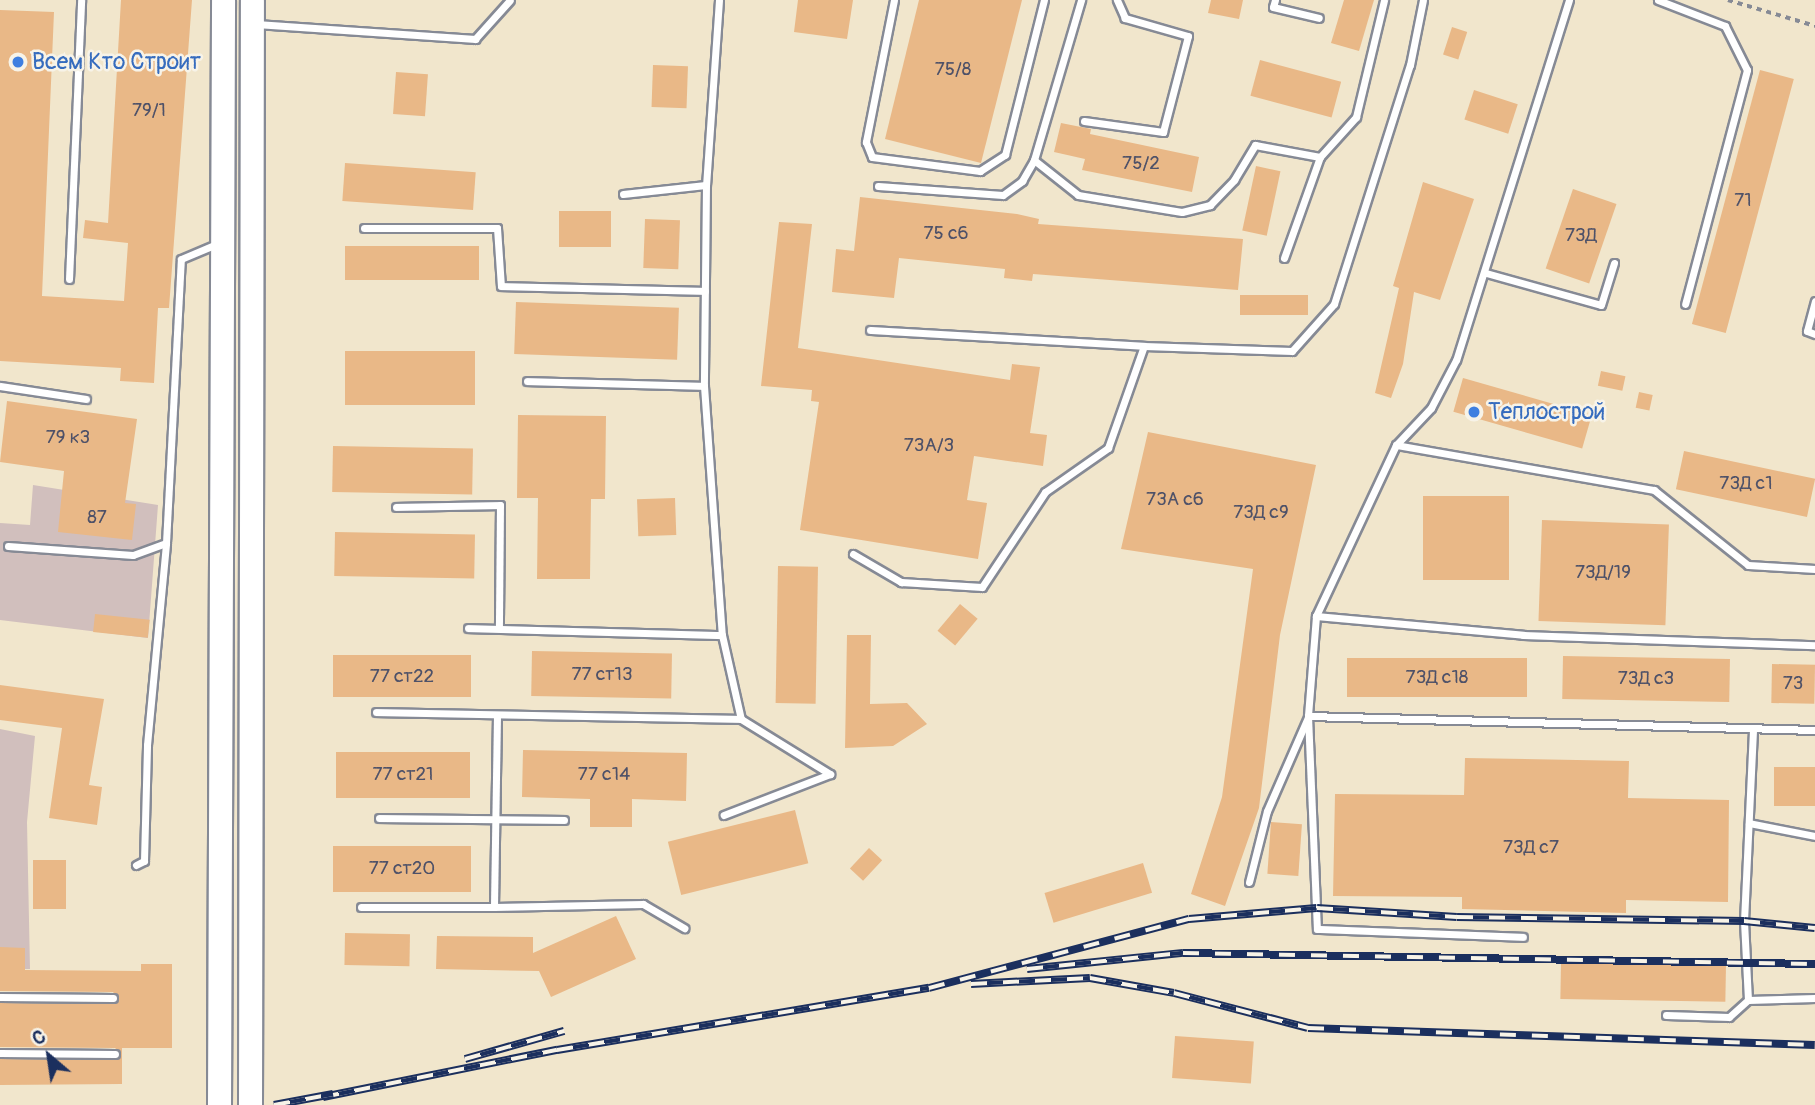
<!DOCTYPE html>
<meta charset="utf-8">
<style>
body{margin:0}
#map{position:relative;width:1815px;height:1105px;overflow:hidden;background:#f1e6cc;font-family:Pangolin,sans-serif}
div>[style]{position:absolute}
[style*='--x']{left:calc(var(--x)*1px);top:calc(var(--y)*1px);width:calc(var(--w)*1px);rotate:calc(var(--a)*1deg)}
.industrial>*{inset:0;background:#d1bfbd}
.building>*{inset:0;background:#e9b887;transform-origin:0 0}
.path>*{height:3.5px;margin-top:-1.75px;transform-origin:0;background:repeating-linear-gradient(90deg,#868a95 0 5px,transparent 0 10px)}
.roads{filter:drop-shadow(2px 0 #868a95) drop-shadow(-2px 0 #868a95) drop-shadow(0 2px #868a95) drop-shadow(0 -2px #868a95)}
.service>*{height:7px;margin:-3.5px;padding:0 3.5px;transform-origin:3.5px;border-radius:3.5px;background:#fff}
.primary>*{height:23px;margin:-11.5px;padding:0 11.5px;transform-origin:11.5px;border-radius:11.5px;background:#fff}
.rail>*{height:8px;margin-top:-4px;transform-origin:0;background:repeating-linear-gradient(90deg,#f7f3e8 0 16px,#1b2f5e 0 32px);box-sizing:border-box;border-block:2px solid #1b2f5e}
.dots>*{width:19px;height:19px;translate:-50% -50%;box-sizing:border-box;border:4px solid #f7f3e8;border-radius:50%}
span{translate:-50% -50%;white-space:nowrap;text-align:center;line-height:1.15;-webkit-text-stroke:5px #f7f3e8;paint-order:stroke}
.number-label{font-size:19px;color:#4e5168}
.number-label span{-webkit-text-stroke-width:0}
.shop-label{font-size:23px;color:#366cbe}
.left{translate:0 -50%;text-align:left}
.north{position:absolute;left:14px;top:1021px;width:70px;height:70px;-webkit-text-stroke:5px #f7f3e8;paint-order:stroke;rotate:331deg;font-size:19px;font-weight:700;line-height:28px;text-align:center;color:#1b2f5e}
.north::after{content:'';display:block;margin:auto;width:24px;height:32px;background:#1b2f5e;clip-path:polygon(50% 0,100% 100%,50% 72%,0 100%)}
</style>
<div id="map">
<div class="industrial">
<i style="clip-path:polygon(33px 485px,158px 505px,148px 638px,0 620px,0 523px,30px 525px)"></i>
<i style="clip-path:polygon(0 729px,35px 736px,27px 822px,30px 969px,0 969px)"></i>
</div>
<div class="building">
<i style="clip-path:polygon(121px 0,192px 0,169px 308px,158px 308px,154px 383px,120px 381px,121px 368px,0 361px,0 10px,54px 12px,42px 296px,124px 301px,128px 243px,83px 238px,85px 220px,108px 223px)"></i>
<i style="clip-path:polygon(798px 0,853px 0,847px 39px,794px 32px)"></i>
<i style="clip-path:polygon(919px 0,1022px 0,981px 163px,885px 139px)"></i>
<i style="clip-path:polygon(1211px 0,1243px 0,1239px 19px,1208px 13px)"></i>
<i style="clip-path:polygon(1344px 0,1374px 0,1359px 51px,1331px 43px)"></i>
<i style="left:1452px;top:27px;width:16px;height:29px;rotate:18deg"></i>
<i style="left:1260px;top:60px;width:84px;height:37px;rotate:15deg"></i>
<i style="left:653px;top:65px;width:35px;height:42px;rotate:2deg"></i>
<i style="left:1760px;top:70px;width:35px;height:263px;rotate:15deg"></i>
<i style="left:396px;top:72px;width:32px;height:42px;rotate:4deg"></i>
<i style="left:1474px;top:90px;width:46px;height:31px;rotate:18deg"></i>
<i style="clip-path:polygon(1061px 123px,1091px 129px,1090px 134px,1199px 157px,1192px 192px,1082px 170px,1085px 159px,1054px 152px)"></i>
<i style="left:345px;top:163px;width:131px;height:38px;rotate:4deg"></i>
<i style="left:1256px;top:166px;width:25px;height:66px;rotate:12deg"></i>
<i style="clip-path:polygon(1423px 182px,1474px 199px,1440px 300px,1414px 292px,1403px 364px,1391px 398px,1375px 393px,1399px 288px,1393px 286px)"></i>
<i style="left:1573px;top:189px;width:46px;height:84px;rotate:19deg"></i>
<i style="clip-path:polygon(860px 197px,1017px 214px,1039px 219px,1038px 224px,1243px 239px,1238px 290px,1033px 274px,1032px 281px,1004px 278px,1005px 269px,899px 258px,894px 298px,832px 292px,836px 249px,854px 251px)"></i>
<i style="left:559px;top:211px;width:52px;height:36px"></i>
<i style="left:645px;top:219px;width:35px;height:49px;rotate:2deg"></i>
<i style="clip-path:polygon(779px 222px,812px 224px,798px 348px,1010px 380px,1012px 364px,1040px 367px,1030px 433px,1047px 435px,1043px 466px,974px 456px,967px 500px,987px 503px,978px 559px,800px 530px,819px 402px,811px 401px,812px 390px,761px 386px)"></i>
<i style="left:345px;top:246px;width:134px;height:34px"></i>
<i style="left:1240px;top:295px;width:68px;height:20px"></i>
<i style="left:516px;top:302px;width:163px;height:52px;rotate:2deg"></i>
<i style="left:345px;top:351px;width:130px;height:54px"></i>
<i style="left:1601px;top:371px;width:25px;height:15px;rotate:12deg"></i>
<i style="left:1463px;top:378px;width:134px;height:35px;rotate:16deg"></i>
<i style="left:1639px;top:392px;width:14px;height:16px;rotate:12deg"></i>
<i style="clip-path:polygon(7px 401px,137px 419px,125px 503px,136px 504px,132px 540px,58px 532px,64px 471px,0 462px)"></i>
<i style="clip-path:polygon(518px 415px,606px 416px,605px 499px,591px 499px,590px 579px,537px 579px,538px 498px,517px 498px)"></i>
<i style="clip-path:polygon(1148px 432px,1316px 465px,1280px 635px,1259px 808px,1225px 906px,1191px 894px,1222px 797px,1253px 569px,1121px 549px)"></i>
<i style="left:333px;top:446px;width:140px;height:46px;rotate:1deg"></i>
<i style="left:1684px;top:451px;width:134px;height:39px;rotate:12deg"></i>
<i style="left:1509px;top:496px;width:84px;height:86px;rotate:90deg"></i>
<i style="left:675px;top:498px;width:37px;height:38px;rotate:88deg"></i>
<i style="left:1542px;top:520px;width:127px;height:101px;rotate:2deg"></i>
<i style="left:335px;top:532px;width:140px;height:44px;rotate:1deg"></i>
<i style="left:778px;top:566px;width:40px;height:137px;rotate:1deg"></i>
<i style="left:960px;top:604px;width:23px;height:35px;rotate:40deg"></i>
<i style="left:95px;top:614px;width:55px;height:18px;rotate:6deg"></i>
<i style="clip-path:polygon(847px 635px,871px 635px,870px 704px,907px 703px,927px 724px,893px 746px,845px 748px)"></i>
<i style="left:532px;top:651px;width:140px;height:45px;rotate:1deg"></i>
<i style="left:333px;top:655px;width:138px;height:42px"></i>
<i style="left:1563px;top:656px;width:167px;height:43px;rotate:1deg"></i>
<i style="left:1347px;top:658px;width:180px;height:39px"></i>
<i style="left:1772px;top:664px;width:43px;height:39px;rotate:1deg"></i>
<i style="clip-path:polygon(0 685px,104px 699px,89px 785px,102px 787px,97px 825px,49px 818px,62px 728px,0 720px)"></i>
<i style="clip-path:polygon(523px 750px,687px 753px,686px 801px,632px 799px,632px 827px,590px 827px,590px 799px,522px 797px)"></i>
<i style="left:336px;top:752px;width:134px;height:46px"></i>
<i style="clip-path:polygon(1465px 758px,1629px 761px,1628px 798px,1729px 800px,1728px 902px,1626px 900px,1626px 913px,1462px 909px,1462px 897px,1333px 896px,1335px 794px,1464px 795px)"></i>
<i style="left:1774px;top:767px;width:41px;height:39px"></i>
<i style="left:795px;top:810px;width:55px;height:131px;rotate:76deg"></i>
<i style="left:1271px;top:822px;width:31px;height:52px;rotate:4deg"></i>
<i style="left:333px;top:846px;width:138px;height:46px"></i>
<i style="left:869px;top:848px;width:18px;height:28px;rotate:43deg"></i>
<i style="left:66px;top:860px;width:49px;height:33px;rotate:90deg"></i>
<i style="left:1143px;top:863px;width:31px;height:103px;rotate:73deg"></i>
<i style="clip-path:polygon(616px 916px,636px 959px,551px 997px,539px 971px,436px 969px,437px 936px,533px 937px,533px 953px)"></i>
<i style="left:345px;top:933px;width:65px;height:32px;rotate:1deg"></i>
<i style="clip-path:polygon(0 947px,25px 948px,25px 970px,141px 971px,141px 964px,172px 964px,172px 1048px,122px 1048px,122px 1084px,0 1085px,0 1059px,115px 1060px,121px 1053px,115px 1048px,0 1047px,0 1003px,113px 1004px,119px 999px,113px 992px,0 991px)"></i>
<i style="left:1561px;top:963px;width:165px;height:36px;rotate:1deg"></i>
<i style="left:1175px;top:1036px;width:79px;height:42px;rotate:4deg"></i>
</div>
<div class="path">
<i style="--x:1728;--y:0;--w:91;--a:16.6"></i>
</div>
<div class="roads">
<div class="service">
<i style="--x:719;--y:0;--w:185;--a:94"></i>
<i style="--x:706;--y:185;--w:201;--a:90.6"></i>
<i style="--x:704;--y:386;--w:250;--a:85.9"></i>
<i style="--x:722;--y:635;--w:86;--a:77.3"></i>
<i style="--x:741;--y:719;--w:105;--a:31.7"></i>
<i style="--x:830;--y:774;--w:114;--a:158.9"></i>
<i style="--x:894;--y:0;--w:145;--a:101.2"></i>
<i style="--x:866;--y:142;--w:16;--a:68"></i>
<i style="--x:872;--y:157;--w:109;--a:7.4"></i>
<i style="--x:980;--y:171;--w:30;--a:-33"></i>
<i style="--x:1005;--y:155;--w:160;--a:-75.9"></i>
<i style="--x:1275;--y:0;--w:7;--a:106"></i>
<i style="--x:1273;--y:7;--w:47;--a:13.4"></i>
<i style="--x:1569;--y:0;--w:377;--a:107.4"></i>
<i style="--x:1456;--y:360;--w:54;--a:117.5"></i>
<i style="--x:1431;--y:408;--w:51;--a:133.4"></i>
<i style="--x:1396;--y:445;--w:189;--a:115.1"></i>
<i style="--x:1316;--y:616;--w:100;--a:94.6"></i>
<i style="--x:1308;--y:716;--w:507;--a:1.58"></i>
<i style="--x:1658;--y:0;--w:72;--a:21.2"></i>
<i style="--x:1725;--y:26;--w:49;--a:63.4"></i>
<i style="--x:1747;--y:70;--w:242;--a:104.8"></i>
<i style="--x:256;--y:24;--w:220;--a:3.9"></i>
<i style="--x:475;--y:39;--w:52;--a:-48.1"></i>
<i style="--x:1084;--y:121;--w:80;--a:7.9"></i>
<i style="--x:1163;--y:132;--w:99;--a:-75.4"></i>
<i style="--x:1188;--y:36;--w:66;--a:-164.1"></i>
<i style="--x:1125;--y:18;--w:20;--a:-114"></i>
<i style="--x:1034;--y:160;--w:56;--a:38.5"></i>
<i style="--x:1078;--y:195;--w:105;--a:9.3"></i>
<i style="--x:1182;--y:212;--w:29;--a:-14"></i>
<i style="--x:1210;--y:205;--w:35;--a:-46"></i>
<i style="--x:1234;--y:180;--w:41;--a:-59"></i>
<i style="--x:1255;--y:145;--w:66;--a:10.5"></i>
<i style="--x:878;--y:186;--w:125;--a:4.1"></i>
<i style="--x:1003;--y:195;--w:24;--a:-36"></i>
<i style="--x:1022;--y:181;--w:24;--a:-60"></i>
<i style="--x:1034;--y:160;--w:167;--a:-73.6"></i>
<i style="--x:623;--y:194;--w:83;--a:-6.2"></i>
<i style="--x:364;--y:228;--w:133;--a:0"></i>
<i style="--x:497;--y:228;--w:58;--a:86.1"></i>
<i style="--x:501;--y:286;--w:204;--a:1.4"></i>
<i style="--x:1284;--y:258;--w:107;--a:-70.4"></i>
<i style="--x:1320;--y:157;--w:54;--a:-48"></i>
<i style="--x:1356;--y:117;--w:120;--a:-76.5"></i>
<i style="--x:1486;--y:273;--w:119;--a:15.5"></i>
<i style="--x:1601;--y:305;--w:44;--a:-72.8"></i>
<i style="--x:69;--y:279;--w:279;--a:-87.5"></i>
<i style="--x:1815;--y:301;--w:31;--a:105"></i>
<i style="--x:1807;--y:331;--w:9;--a:21"></i>
<i style="--x:870;--y:330;--w:274;--a:3.3"></i>
<i style="--x:527;--y:381;--w:177;--a:1.6"></i>
<i style="--x:0;--y:386;--w:87;--a:8.6"></i>
<i style="--x:1396;--y:445;--w:262;--a:9.9"></i>
<i style="--x:1654;--y:490;--w:120;--a:38.6"></i>
<i style="--x:1748;--y:565;--w:67;--a:3.4"></i>
<i style="--x:396;--y:507;--w:104;--a:-1.1"></i>
<i style="--x:500;--y:505;--w:123;--a:90.5"></i>
<i style="--x:8;--y:546;--w:125;--a:4.1"></i>
<i style="--x:133;--y:555;--w:35;--a:-20"></i>
<i style="--x:166;--y:543;--w:284;--a:-87"></i>
<i style="--x:181;--y:259;--w:41;--a:-22.8"></i>
<i style="--x:853;--y:554;--w:56;--a:30.3"></i>
<i style="--x:901;--y:582;--w:81;--a:3.5"></i>
<i style="--x:982;--y:587;--w:114;--a:-56.4"></i>
<i style="--x:1045;--y:492;--w:77;--a:-34.9"></i>
<i style="--x:1108;--y:448;--w:108;--a:-70.6"></i>
<i style="--x:1144;--y:346;--w:148;--a:1.9"></i>
<i style="--x:1292;--y:351;--w:63;--a:-48.2"></i>
<i style="--x:1334;--y:304;--w:251;--a:-72.4"></i>
<i style="--x:1410;--y:65;--w:66;--a:-78.7"></i>
<i style="--x:1316;--y:616;--w:208;--a:5.2"></i>
<i style="--x:1523;--y:635;--w:292;--a:2"></i>
<i style="--x:468;--y:628;--w:254;--a:1.6"></i>
<i style="--x:376;--y:712;--w:365;--a:1.1"></i>
<i style="--x:497;--y:715;--w:192;--a:90.9"></i>
<i style="--x:494;--y:907;--w:149;--a:-1.2"></i>
<i style="--x:643;--y:904;--w:48;--a:30.3"></i>
<i style="--x:1308;--y:716;--w:213;--a:87.6"></i>
<i style="--x:1317;--y:929;--w:206;--a:2.2"></i>
<i style="--x:379;--y:818;--w:185;--a:0.6"></i>
<i style="--x:1749;--y:823;--w:67;--a:11.1"></i>
<i style="--x:136;--y:865;--w:9;--a:-27"></i>
<i style="--x:144;--y:861;--w:116;--a:-88.5"></i>
<i style="--x:147;--y:745;--w:203;--a:-84.6"></i>
<i style="--x:1249;--y:882;--w:73;--a:-75.8"></i>
<i style="--x:1267;--y:811;--w:103;--a:-66.4"></i>
<i style="--x:361;--y:907;--w:133;--a:0"></i>
<i style="--x:0;--y:997;--w:113;--a:0.5"></i>
<i style="--x:1748;--y:1000;--w:79;--a:-92.9"></i>
<i style="--x:1744;--y:921;--w:193;--a:-87.3"></i>
<i style="--x:1666;--y:1015;--w:63;--a:1.8"></i>
<i style="--x:1729;--y:1017;--w:25;--a:-42"></i>
<i style="--x:1748;--y:1000;--w:67;--a:-1.7"></i>
<i style="--x:0;--y:1053;--w:115;--a:0.5"></i>
</div>
<div class="primary">
<i style="--x:219;--y:1105;--w:1105;--a:-89.79"></i>
<i style="--x:250;--y:1105;--w:1105;--a:-89.9"></i>
</div>
</div>
<div class="rail">
<i style="--x:1027;--y:969;--w:157;--a:-5.9"></i>
<i style="--x:1183;--y:953;--w:632;--a:1"></i>
<i style="--x:971;--y:984;--w:119;--a:-2.9"></i>
<i style="--x:1090;--y:978;--w:85;--a:10.1"></i>
<i style="--x:1174;--y:993;--w:138;--a:14.6"></i>
<i style="--x:1308;--y:1028;--w:507;--a:1.92"></i>
<i style="--x:465;--y:1059;--w:103;--a:-15.8"></i>
<i style="--x:323;--y:1097;--w:239;--a:-11.4"></i>
<i style="--x:557;--y:1050;--w:377;--a:-9.5"></i>
<i style="--x:929;--y:988;--w:269;--a:-14.9"></i>
<i style="--x:1189;--y:919;--w:128;--a:-4.9"></i>
<i style="--x:1317;--y:908;--w:140;--a:3.7"></i>
<i style="--x:1457;--y:917;--w:287;--a:0.8"></i>
<i style="--x:1744;--y:921;--w:71;--a:5.6"></i>
<i style="--x:274;--y:1105;--w:60;--a:-10.6"></i>
</div>
<div class="dots">
<i style="left:18px;top:62px;background:#3f7fe0"></i>
<i style="left:1474px;top:412px;background:#3f7fe0"></i>
</div>
<div class="number-label">
<span style="left:953px;top:70px">75/8</span>
<span style="left:149px;top:111px">79/1</span>
<span style="left:1141px;top:164px">75/2</span>
<span style="left:1743px;top:201px">71</span>
<span style="left:946px;top:234px">75 с6</span>
<span style="left:1581px;top:236px">73Д</span>
<span style="left:68px;top:438px">79 к3</span>
<span style="left:929px;top:446px">73А/3</span>
<span style="left:1746px;top:484px">73Д с1</span>
<span style="left:1175px;top:500px">73А с6</span>
<span style="left:1261px;top:513px">73Д с9</span>
<span style="left:97px;top:518px">87</span>
<span style="left:1603px;top:573px">73Д/19</span>
<span style="left:602px;top:675px">77 ст13</span>
<span style="left:402px;top:677px">77 ст22</span>
<span style="left:1437px;top:678px">73Д с18</span>
<span style="left:1646px;top:679px">73Д с3</span>
<span style="left:1793px;top:684px">73</span>
<span style="left:403px;top:775px">77 ст21</span>
<span style="left:604px;top:775px">77 с14</span>
<span style="left:1531px;top:848px">73Д с7</span>
<span style="left:402px;top:869px">77 ст20</span>
</div>
<div class="shop-label">
<span class="left" style="left:32px;top:62px">Всем Кто Строит</span>
<span class="left" style="left:1488px;top:412px">Теплострой</span>
</div>
<div class="north">С</div>
</div>
